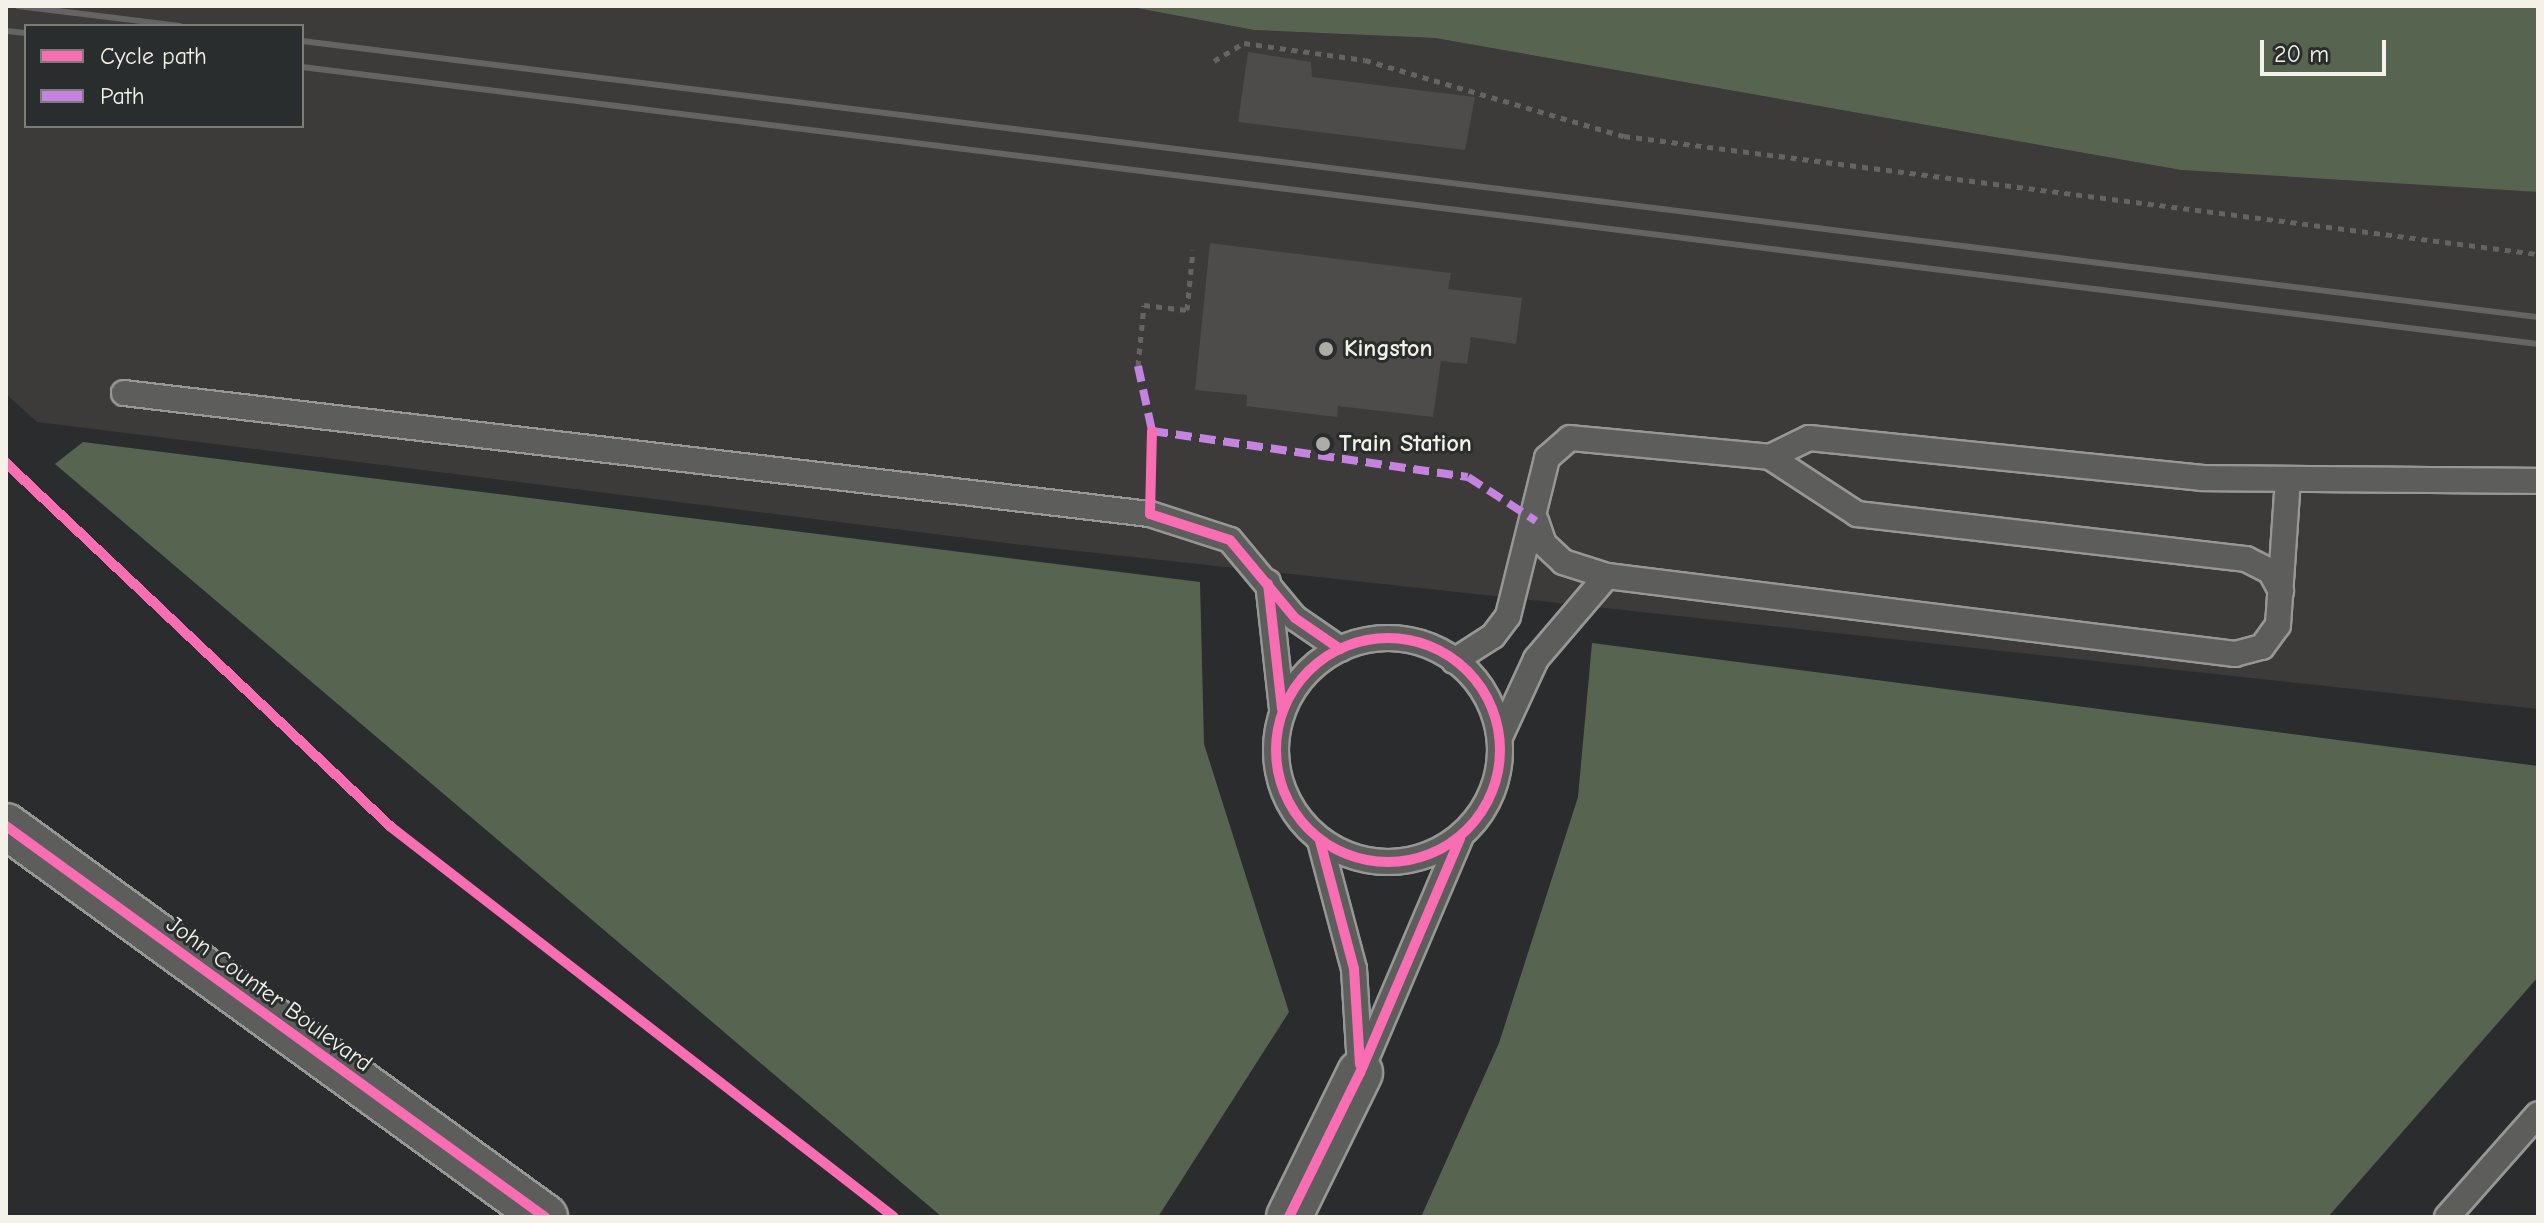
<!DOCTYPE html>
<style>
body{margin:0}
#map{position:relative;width:2544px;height:1223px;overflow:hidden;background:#2b2c2d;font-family:"Comic Neue",sans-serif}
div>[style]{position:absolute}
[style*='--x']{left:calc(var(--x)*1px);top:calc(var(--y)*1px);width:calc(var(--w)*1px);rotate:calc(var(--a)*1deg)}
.built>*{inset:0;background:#3d3a3a}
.green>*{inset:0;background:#576550}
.building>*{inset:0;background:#4e4b4b}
.path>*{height:5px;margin-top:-2.5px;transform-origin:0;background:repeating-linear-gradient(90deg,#646464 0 6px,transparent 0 12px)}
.roads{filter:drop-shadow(2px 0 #979796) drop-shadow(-2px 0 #979796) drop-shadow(0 2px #979796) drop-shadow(0 -2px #979796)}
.service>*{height:24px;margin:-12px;padding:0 12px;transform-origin:12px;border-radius:12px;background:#5d5d5c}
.service>.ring{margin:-12px;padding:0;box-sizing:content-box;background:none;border:24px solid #5d5d5c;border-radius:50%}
.tertiary>*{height:44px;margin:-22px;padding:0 22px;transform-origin:22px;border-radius:22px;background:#5d5d5c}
.primary>*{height:44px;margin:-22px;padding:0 22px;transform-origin:22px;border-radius:22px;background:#5d5d5c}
.rail>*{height:6px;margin:-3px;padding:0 3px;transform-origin:3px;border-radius:3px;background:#646464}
.quiet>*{height:8px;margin-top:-4px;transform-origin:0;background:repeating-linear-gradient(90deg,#c483df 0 16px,transparent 0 24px)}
.cycleway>*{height:10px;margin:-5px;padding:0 5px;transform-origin:5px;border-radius:5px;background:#f96db3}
.cycleway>.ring{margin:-5px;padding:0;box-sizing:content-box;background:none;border:10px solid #f96db3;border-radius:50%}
.dots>*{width:22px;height:22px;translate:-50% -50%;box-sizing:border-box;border:4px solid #2a2d2e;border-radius:50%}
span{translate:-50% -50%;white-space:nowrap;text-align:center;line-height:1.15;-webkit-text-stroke:6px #2a2d2e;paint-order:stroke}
.poi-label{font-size:24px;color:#f4f1e8;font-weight:700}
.left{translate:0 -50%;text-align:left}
.street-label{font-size:24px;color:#f4f1e8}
.frame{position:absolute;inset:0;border:8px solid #f4f1e8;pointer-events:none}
.legend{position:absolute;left:24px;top:24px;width:280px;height:104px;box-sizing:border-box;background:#2a2d2e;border:2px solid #7b7b78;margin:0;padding:10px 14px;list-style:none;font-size:24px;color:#f4f1e8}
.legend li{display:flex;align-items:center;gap:16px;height:40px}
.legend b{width:40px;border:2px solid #7b7b78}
.scale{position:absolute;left:2260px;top:40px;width:126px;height:36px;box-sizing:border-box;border:4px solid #f4f1e8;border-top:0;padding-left:10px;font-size:24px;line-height:28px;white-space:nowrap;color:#f4f1e8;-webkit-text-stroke:6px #2a2d2e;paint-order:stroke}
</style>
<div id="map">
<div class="built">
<i style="clip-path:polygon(evenodd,6px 6px,1126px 6px,1254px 30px,1435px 38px,2181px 170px,2538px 192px,2538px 709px,1022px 545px,37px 422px,6px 394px,6px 6px,26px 26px,302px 26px,302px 126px,26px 126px,26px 26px)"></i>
</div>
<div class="green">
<i style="clip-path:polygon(1126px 6px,2538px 6px,2538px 192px,2181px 170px,1435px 38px,1254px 30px)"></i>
<i style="clip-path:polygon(83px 442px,1200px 582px,1204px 744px,1289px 1012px,1158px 1217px,942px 1217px,55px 464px)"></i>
<i style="clip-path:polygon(1592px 643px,2538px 766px,2538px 977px,2328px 1217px,1421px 1217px,1499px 1043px,1578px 797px)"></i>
</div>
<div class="building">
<i style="clip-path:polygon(1248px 52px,1311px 62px,1312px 77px,1475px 97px,1465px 150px,1238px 122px)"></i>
<i style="clip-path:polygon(1210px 243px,1451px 273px,1448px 289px,1522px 298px,1516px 344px,1471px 337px,1467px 364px,1441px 361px,1433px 417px,1338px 406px,1337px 417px,1246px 406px,1247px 395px,1195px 390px)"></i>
</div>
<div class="path">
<i style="--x:1214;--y:61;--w:35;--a:-31"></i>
<i style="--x:1244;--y:43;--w:122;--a:8"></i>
<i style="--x:1365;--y:60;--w:270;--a:16.4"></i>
<i style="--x:1624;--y:136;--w:922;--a:7.36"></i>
<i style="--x:1138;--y:366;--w:61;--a:-84.4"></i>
<i style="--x:1144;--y:305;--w:43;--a:6.6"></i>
<i style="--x:1187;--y:310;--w:60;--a:-84.3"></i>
</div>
<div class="roads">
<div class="service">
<i style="--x:124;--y:393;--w:1033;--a:6.73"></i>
<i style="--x:1150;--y:514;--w:84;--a:18"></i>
<i style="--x:1230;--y:540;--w:102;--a:50.2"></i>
<i style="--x:1295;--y:618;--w:55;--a:34.6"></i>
<i style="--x:1770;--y:457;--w:43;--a:-26"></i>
<i style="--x:1809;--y:438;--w:396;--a:5.8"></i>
<i style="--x:2203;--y:478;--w:335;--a:0.5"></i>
<i style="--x:1536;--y:521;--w:24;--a:71"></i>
<i style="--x:1544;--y:544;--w:26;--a:43"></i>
<i style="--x:1563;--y:562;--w:46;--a:17.7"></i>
<i style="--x:1607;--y:576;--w:633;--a:7.08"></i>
<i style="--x:2235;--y:654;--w:28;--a:-15"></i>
<i style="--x:2262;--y:647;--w:27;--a:-54"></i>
<i style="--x:2278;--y:625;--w:146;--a:-86.1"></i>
<i style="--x:1268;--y:582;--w:128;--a:83.7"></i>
<i class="ring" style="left:1276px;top:638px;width:200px;height:200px"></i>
<i style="--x:1454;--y:661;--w:46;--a:-32.7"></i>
<i style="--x:1493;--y:636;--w:25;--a:-53"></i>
<i style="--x:1508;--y:616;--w:163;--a:-76.1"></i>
<i style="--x:1547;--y:458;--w:30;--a:-41"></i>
<i style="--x:1570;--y:438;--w:201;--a:5.4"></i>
<i style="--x:1770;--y:457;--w:104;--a:33.2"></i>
<i style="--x:1857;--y:514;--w:392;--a:6.6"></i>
<i style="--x:2246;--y:559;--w:27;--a:27"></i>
<i style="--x:2270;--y:571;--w:23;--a:61"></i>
<i style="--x:1500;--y:737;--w:86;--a:-65.2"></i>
<i style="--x:1536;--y:659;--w:109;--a:-49.5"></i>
<i style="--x:1320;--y:841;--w:132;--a:75.1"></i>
<i style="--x:1354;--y:969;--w:98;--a:86.5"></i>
<i style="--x:1360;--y:1073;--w:255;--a:-66.9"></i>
<i style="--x:2447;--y:1217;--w:137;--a:-48.5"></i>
</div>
<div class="tertiary">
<i style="--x:1289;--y:1217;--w:161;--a:-63.8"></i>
</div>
<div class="primary">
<i style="--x:6;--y:826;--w:666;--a:35.96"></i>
</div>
</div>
<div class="rail">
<i style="--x:18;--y:6;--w:163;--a:7"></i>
<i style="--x:6;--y:31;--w:20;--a:6"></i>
<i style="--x:302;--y:41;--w:2253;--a:7.04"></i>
<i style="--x:302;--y:67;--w:2253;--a:7.06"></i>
</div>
<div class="quiet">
<i style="--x:1138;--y:366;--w:66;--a:77.8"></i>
<i style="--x:1152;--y:431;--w:319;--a:8.3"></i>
<i style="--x:1468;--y:477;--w:81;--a:32.9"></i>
</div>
<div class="cycleway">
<i style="--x:1152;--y:431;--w:83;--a:91.4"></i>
<i style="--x:1150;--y:514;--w:84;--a:18"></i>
<i style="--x:1230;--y:540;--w:102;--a:50.2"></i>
<i style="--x:1295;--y:618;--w:55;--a:34.6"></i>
<i style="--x:6;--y:463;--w:530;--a:43.39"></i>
<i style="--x:391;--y:827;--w:636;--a:37.79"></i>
<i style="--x:1268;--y:584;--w:126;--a:83.6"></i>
<i class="ring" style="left:1276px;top:638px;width:214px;height:214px"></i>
<i style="--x:6;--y:826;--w:666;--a:35.96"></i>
<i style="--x:1320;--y:841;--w:132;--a:75.1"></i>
<i style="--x:1354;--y:969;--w:96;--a:86.4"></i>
<i style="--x:1289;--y:1217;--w:161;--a:-63.8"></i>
<i style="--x:1360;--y:1073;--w:255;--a:-66.9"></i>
</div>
<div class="dots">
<i style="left:1326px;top:349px;background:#aeaca7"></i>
<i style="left:1323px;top:444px;background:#aeaca7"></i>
</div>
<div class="poi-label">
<span class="left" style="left:1344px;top:349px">Kingston</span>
<span class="left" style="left:1339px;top:444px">Train Station</span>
</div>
<div class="street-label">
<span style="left:269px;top:994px;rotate:36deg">John Counter Boulevard</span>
</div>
<div class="frame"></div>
<ul class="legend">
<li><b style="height:10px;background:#f96db3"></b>Cycle path</li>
<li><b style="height:10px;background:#c483df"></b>Path</li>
</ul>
<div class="scale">20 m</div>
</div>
